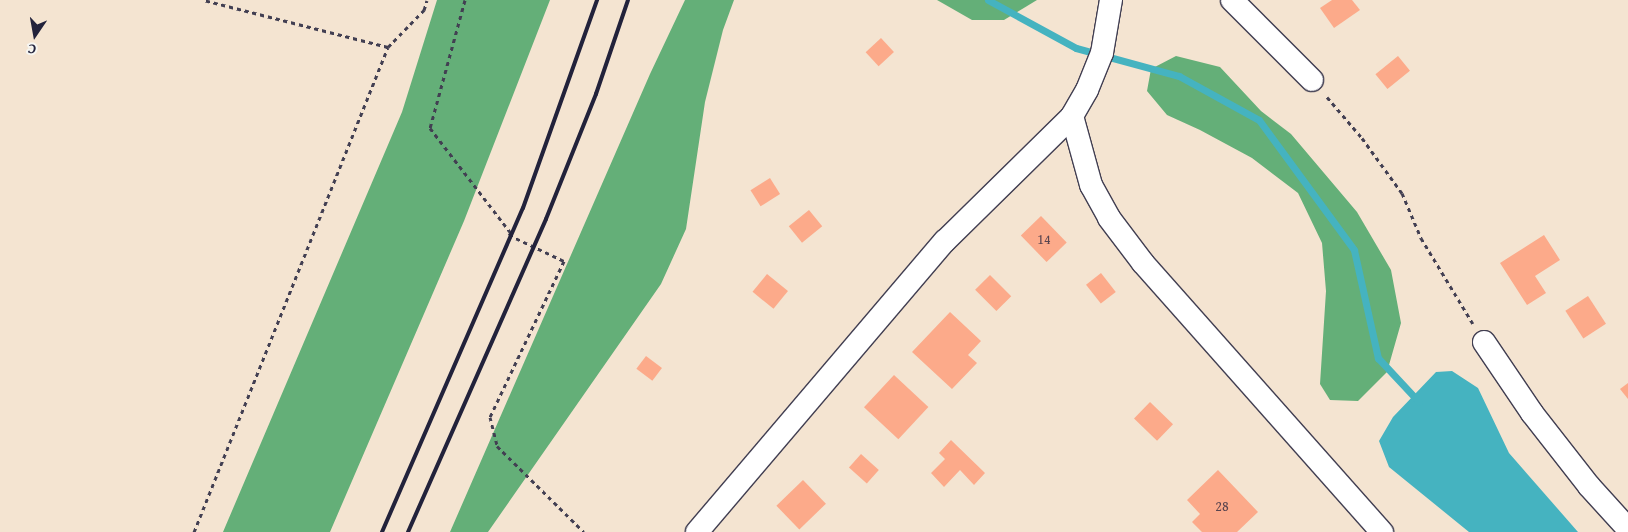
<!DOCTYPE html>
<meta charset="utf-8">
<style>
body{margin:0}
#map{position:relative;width:1628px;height:532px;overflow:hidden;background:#f4e4d1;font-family:"Gentium Book Plus",serif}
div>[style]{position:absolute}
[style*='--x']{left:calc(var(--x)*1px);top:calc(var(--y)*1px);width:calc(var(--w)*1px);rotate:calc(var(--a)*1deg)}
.forest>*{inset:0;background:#64af78}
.water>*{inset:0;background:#45b3c0}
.stream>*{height:7px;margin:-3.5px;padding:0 3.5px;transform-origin:3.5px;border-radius:3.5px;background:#45b3c0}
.building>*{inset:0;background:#fcaa8a;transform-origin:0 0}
.path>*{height:3px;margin-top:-1.5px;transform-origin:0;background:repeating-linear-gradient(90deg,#423f52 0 4px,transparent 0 8px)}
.roads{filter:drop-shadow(1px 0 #423f52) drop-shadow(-1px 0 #423f52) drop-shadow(0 1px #423f52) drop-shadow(0 -1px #423f52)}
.street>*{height:22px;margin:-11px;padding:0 11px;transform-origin:11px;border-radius:11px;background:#fff}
.rail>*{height:4px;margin:-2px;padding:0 2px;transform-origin:2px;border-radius:2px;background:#22223b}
span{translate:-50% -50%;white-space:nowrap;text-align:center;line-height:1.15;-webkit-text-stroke:4.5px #f6f6f2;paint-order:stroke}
.number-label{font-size:14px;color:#58444f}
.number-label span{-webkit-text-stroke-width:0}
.north{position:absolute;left:10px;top:10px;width:50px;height:50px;-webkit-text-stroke:4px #f6f6f2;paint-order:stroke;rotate:192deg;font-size:14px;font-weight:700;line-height:20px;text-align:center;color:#22223b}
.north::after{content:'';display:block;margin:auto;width:18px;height:22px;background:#22223b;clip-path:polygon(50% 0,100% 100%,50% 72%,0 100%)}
</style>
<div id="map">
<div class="forest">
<i style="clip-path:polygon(437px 0,550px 0,464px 221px,330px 532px,223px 532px,402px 112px)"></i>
<i style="clip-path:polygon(685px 0,734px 0,723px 30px,705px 102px,686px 229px,661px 284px,488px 532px,450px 532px,650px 74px)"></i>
<i style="clip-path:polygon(937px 0,1037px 0,1004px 20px,972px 20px)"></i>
<i style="clip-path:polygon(1176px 56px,1220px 67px,1261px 111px,1291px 134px,1357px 212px,1391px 270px,1401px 323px,1387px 372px,1358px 401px,1330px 400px,1320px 384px,1326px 291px,1322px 243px,1298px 193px,1252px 158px,1200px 130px,1167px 115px,1147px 91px,1151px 69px)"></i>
</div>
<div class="water">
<i style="clip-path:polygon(1452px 371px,1478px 388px,1509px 453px,1578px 532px,1469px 532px,1389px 467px,1379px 441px,1393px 417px,1436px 372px)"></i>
</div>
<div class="stream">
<i style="--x:988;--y:0;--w:100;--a:28.6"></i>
<i style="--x:1076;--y:48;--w:107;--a:15.2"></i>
<i style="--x:1179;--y:76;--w:91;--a:28.8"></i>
<i style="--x:1259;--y:120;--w:161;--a:53.8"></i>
<i style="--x:1354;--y:250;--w:111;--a:77.5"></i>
<i style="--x:1378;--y:358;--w:60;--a:47"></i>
</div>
<div class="building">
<i style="clip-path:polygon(1332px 0,1352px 0,1360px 10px,1334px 28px,1320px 8px)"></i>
<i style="left:881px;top:38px;width:19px;height:21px;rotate:47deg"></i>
<i style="left:1398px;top:56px;width:19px;height:29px;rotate:51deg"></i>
<i style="left:770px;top:178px;width:19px;height:23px;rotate:58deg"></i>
<i style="left:809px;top:210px;width:21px;height:26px;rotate:51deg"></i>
<i style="left:1041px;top:216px;width:37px;height:28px;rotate:46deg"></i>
<i style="clip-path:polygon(1544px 235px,1560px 260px,1535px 276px,1546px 293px,1527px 305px,1500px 263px)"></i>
<i style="left:1101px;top:273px;width:24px;height:19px;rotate:52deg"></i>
<i style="left:767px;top:274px;width:27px;height:23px;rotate:39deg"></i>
<i style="left:990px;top:275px;width:30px;height:21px;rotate:45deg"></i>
<i style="left:1588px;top:296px;width:33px;height:27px;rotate:57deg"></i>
<i style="clip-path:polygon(950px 312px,981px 341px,968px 355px,977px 363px,952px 389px,912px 352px)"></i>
<i style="left:646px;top:356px;width:20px;height:16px;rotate:37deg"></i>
<i style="left:894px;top:375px;width:47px;height:44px;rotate:43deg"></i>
<i style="clip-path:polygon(1628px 383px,1628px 399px,1620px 389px)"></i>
<i style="left:1150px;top:402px;width:32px;height:23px;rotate:44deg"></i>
<i style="clip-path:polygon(951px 440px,985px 473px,974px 485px,960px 470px,944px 487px,931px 473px,945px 459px,939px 453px)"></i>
<i style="left:861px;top:454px;width:24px;height:18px;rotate:42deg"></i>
<i style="clip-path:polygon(1218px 470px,1258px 512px,1237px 532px,1202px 532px,1192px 522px,1200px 514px,1187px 500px)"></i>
<i style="left:803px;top:480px;width:33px;height:37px;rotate:46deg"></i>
</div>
<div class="path">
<i style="--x:465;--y:0;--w:133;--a:105.3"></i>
<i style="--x:430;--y:128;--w:133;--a:52.4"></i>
<i style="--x:511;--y:233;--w:3;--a:135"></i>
<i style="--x:509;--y:235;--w:61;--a:25.3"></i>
<i style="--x:564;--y:261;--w:173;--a:115.4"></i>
<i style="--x:490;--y:417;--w:30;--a:76"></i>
<i style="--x:497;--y:446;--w:122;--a:44.7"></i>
<i style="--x:388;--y:47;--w:52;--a:-45.8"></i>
<i style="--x:424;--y:10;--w:10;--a:-73"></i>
<i style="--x:1327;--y:97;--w:54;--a:49.5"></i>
<i style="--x:1362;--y:138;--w:68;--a:54"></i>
<i style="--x:1402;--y:193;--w:49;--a:67.1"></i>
<i style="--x:1421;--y:238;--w:100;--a:58.8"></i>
<i style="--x:194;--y:532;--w:522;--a:-68.2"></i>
<i style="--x:388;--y:47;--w:190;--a:-165.7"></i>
</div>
<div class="roads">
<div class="street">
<i style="--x:1232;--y:0;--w:113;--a:45"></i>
<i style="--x:1072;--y:116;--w:72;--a:74.6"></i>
<i style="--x:1091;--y:185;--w:38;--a:61"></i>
<i style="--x:1109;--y:218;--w:56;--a:52.9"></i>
<i style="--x:1143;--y:263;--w:360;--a:48.4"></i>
<i style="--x:1484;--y:342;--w:86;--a:55.9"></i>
<i style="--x:1532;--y:413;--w:93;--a:52"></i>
<i style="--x:1589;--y:486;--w:58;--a:47.8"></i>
<i style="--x:697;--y:532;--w:382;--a:-49.6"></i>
<i style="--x:945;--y:241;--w:178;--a:-44.5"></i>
<i style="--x:1072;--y:116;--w:30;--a:-60"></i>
<i style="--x:1087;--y:90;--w:40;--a:-68"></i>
<i style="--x:1102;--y:53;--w:54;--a:-80.4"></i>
</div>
</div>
<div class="rail">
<i style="--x:382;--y:532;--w:353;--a:-66.5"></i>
<i style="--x:523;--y:208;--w:221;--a:-70.4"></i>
<i style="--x:408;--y:532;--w:342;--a:-66.2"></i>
<i style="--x:546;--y:219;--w:135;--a:-68.2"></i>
<i style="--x:596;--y:94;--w:99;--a:-71.2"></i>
</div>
<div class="number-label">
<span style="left:1044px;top:239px">14</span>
<span style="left:1222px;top:506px">28</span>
</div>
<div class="north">С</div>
</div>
